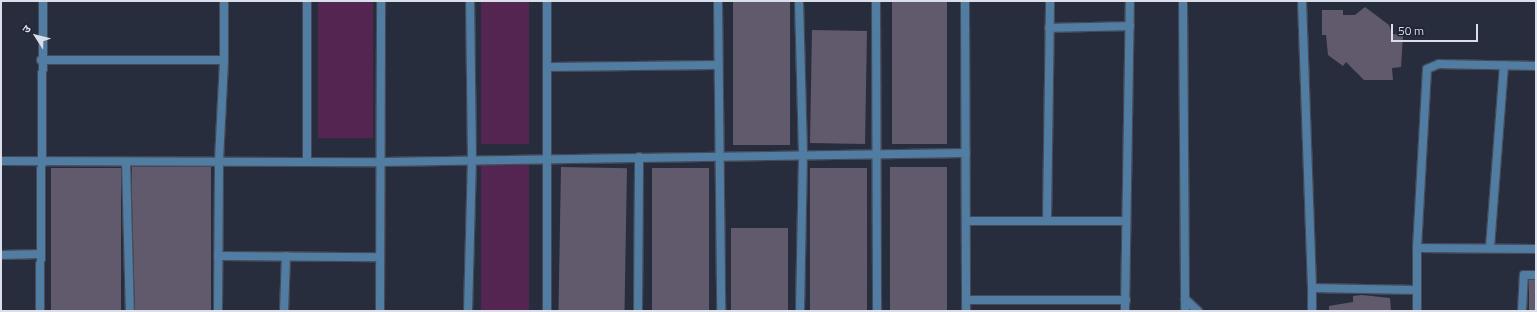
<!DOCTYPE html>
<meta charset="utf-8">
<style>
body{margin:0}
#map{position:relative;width:1537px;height:312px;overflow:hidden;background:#282d3d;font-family:"Titillium Web","Noto Sans Devanagari",sans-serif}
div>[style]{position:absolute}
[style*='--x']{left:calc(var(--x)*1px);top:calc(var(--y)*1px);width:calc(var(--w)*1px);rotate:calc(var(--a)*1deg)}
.green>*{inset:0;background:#532550;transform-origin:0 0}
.building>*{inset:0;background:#615a6d;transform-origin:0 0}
.roads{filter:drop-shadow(1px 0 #454959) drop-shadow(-1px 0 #454959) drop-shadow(0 1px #454959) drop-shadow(0 -1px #454959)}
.minor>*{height:8px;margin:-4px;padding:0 4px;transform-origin:4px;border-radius:4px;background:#507da1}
.tertiary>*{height:8px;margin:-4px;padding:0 4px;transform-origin:4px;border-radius:4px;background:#507da1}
span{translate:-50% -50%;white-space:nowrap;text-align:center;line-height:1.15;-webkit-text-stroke:3px #1f2333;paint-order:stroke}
.frame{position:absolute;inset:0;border:2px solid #dbdfea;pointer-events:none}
.north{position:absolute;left:16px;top:16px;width:40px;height:40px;-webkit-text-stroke:3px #1f2333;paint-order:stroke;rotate:306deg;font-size:11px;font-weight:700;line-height:16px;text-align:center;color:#dbdfea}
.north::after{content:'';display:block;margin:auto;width:14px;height:18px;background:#dbdfea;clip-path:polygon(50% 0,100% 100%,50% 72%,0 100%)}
.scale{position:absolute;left:1391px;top:24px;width:87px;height:18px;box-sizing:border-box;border:2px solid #dbdfea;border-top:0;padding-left:5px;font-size:12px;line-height:14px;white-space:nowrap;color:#dbdfea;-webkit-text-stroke:3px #1f2333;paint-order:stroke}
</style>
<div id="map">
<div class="green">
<i style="left:318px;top:1px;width:55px;height:137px"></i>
<i style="left:481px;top:1px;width:48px;height:143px"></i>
<i style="left:481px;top:164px;width:48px;height:147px"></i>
</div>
<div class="building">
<i style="left:733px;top:1px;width:57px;height:144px"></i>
<i style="left:892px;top:1px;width:55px;height:143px"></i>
<i style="clip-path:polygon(1365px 7px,1389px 25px,1392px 34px,1403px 35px,1401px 67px,1392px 68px,1393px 80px,1364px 80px,1346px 62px,1343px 66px,1328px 55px,1326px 35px,1322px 35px,1322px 10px,1343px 10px,1343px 15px,1355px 15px)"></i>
<i style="left:812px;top:30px;width:55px;height:113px;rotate:1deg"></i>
<i style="left:211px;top:167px;width:144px;height:79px;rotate:90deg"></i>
<i style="left:561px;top:167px;width:66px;height:144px;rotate:1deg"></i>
<i style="left:890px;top:167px;width:57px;height:144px"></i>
<i style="left:51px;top:168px;width:70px;height:143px"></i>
<i style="left:709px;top:168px;width:143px;height:57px;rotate:90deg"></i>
<i style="left:810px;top:168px;width:57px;height:143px"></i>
<i style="left:731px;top:228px;width:57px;height:83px"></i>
<i style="left:1529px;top:280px;width:7px;height:31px"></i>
<i style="clip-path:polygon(1362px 295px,1390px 298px,1391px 311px,1329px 311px,1329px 306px,1353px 302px,1353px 296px)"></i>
</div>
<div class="roads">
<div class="minor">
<i style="--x:718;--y:1;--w:310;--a:89.4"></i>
<i style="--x:799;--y:1;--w:154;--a:88.5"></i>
<i style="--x:803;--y:155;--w:156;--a:91.1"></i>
<i style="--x:876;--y:1;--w:310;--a:89.8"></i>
<i style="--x:965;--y:1;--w:310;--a:89.8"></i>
<i style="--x:1302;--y:1;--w:287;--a:88"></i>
<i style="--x:1049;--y:28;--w:81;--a:-1.4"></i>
<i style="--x:41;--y:60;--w:183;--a:0"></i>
<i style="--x:549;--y:67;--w:168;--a:-0.7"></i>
<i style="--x:1;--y:161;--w:380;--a:0.2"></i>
<i style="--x:381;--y:162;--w:585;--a:-0.88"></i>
<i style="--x:307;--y:161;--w:160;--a:-90"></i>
<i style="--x:126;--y:162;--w:149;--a:88.5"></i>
<i style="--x:1047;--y:220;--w:219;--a:-89.2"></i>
<i style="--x:966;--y:221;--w:160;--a:0"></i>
<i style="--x:1490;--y:247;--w:182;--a:-85.6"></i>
<i style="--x:1417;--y:248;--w:119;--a:0.5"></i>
<i style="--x:1;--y:255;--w:40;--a:-1.4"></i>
<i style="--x:218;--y:256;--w:162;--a:0.4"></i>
<i style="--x:966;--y:300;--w:160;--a:0"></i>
<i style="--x:40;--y:311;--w:310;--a:-89.4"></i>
<i style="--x:218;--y:311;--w:151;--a:-89.6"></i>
<i style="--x:219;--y:160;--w:100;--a:-87.1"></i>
<i style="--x:224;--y:60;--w:59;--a:-90"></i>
<i style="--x:284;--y:311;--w:55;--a:-87.9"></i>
<i style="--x:380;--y:311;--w:310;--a:-89.8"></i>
<i style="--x:468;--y:311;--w:151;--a:-88.5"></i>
<i style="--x:472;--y:160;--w:159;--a:-90.7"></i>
<i style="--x:547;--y:311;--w:310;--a:-90"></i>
<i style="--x:638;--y:311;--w:154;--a:-89.6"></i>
<i style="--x:1125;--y:311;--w:310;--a:-89.1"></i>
<i style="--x:1312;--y:311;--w:23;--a:-90"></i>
<i style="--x:1312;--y:288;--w:105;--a:1.1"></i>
<i style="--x:1417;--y:311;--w:63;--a:-90"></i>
<i style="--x:1417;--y:248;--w:179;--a:-86.8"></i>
<i style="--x:1427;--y:69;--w:13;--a:-23"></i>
<i style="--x:1439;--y:64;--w:97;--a:1.2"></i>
<i style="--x:1522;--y:311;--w:36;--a:-87"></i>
<i style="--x:1524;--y:275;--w:12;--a:0"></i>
</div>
<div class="tertiary">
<i style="--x:1183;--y:1;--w:310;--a:89.6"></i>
<i style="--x:1185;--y:299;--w:18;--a:43"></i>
</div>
</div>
<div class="frame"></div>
<div class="north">उ</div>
<div class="scale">50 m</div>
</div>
